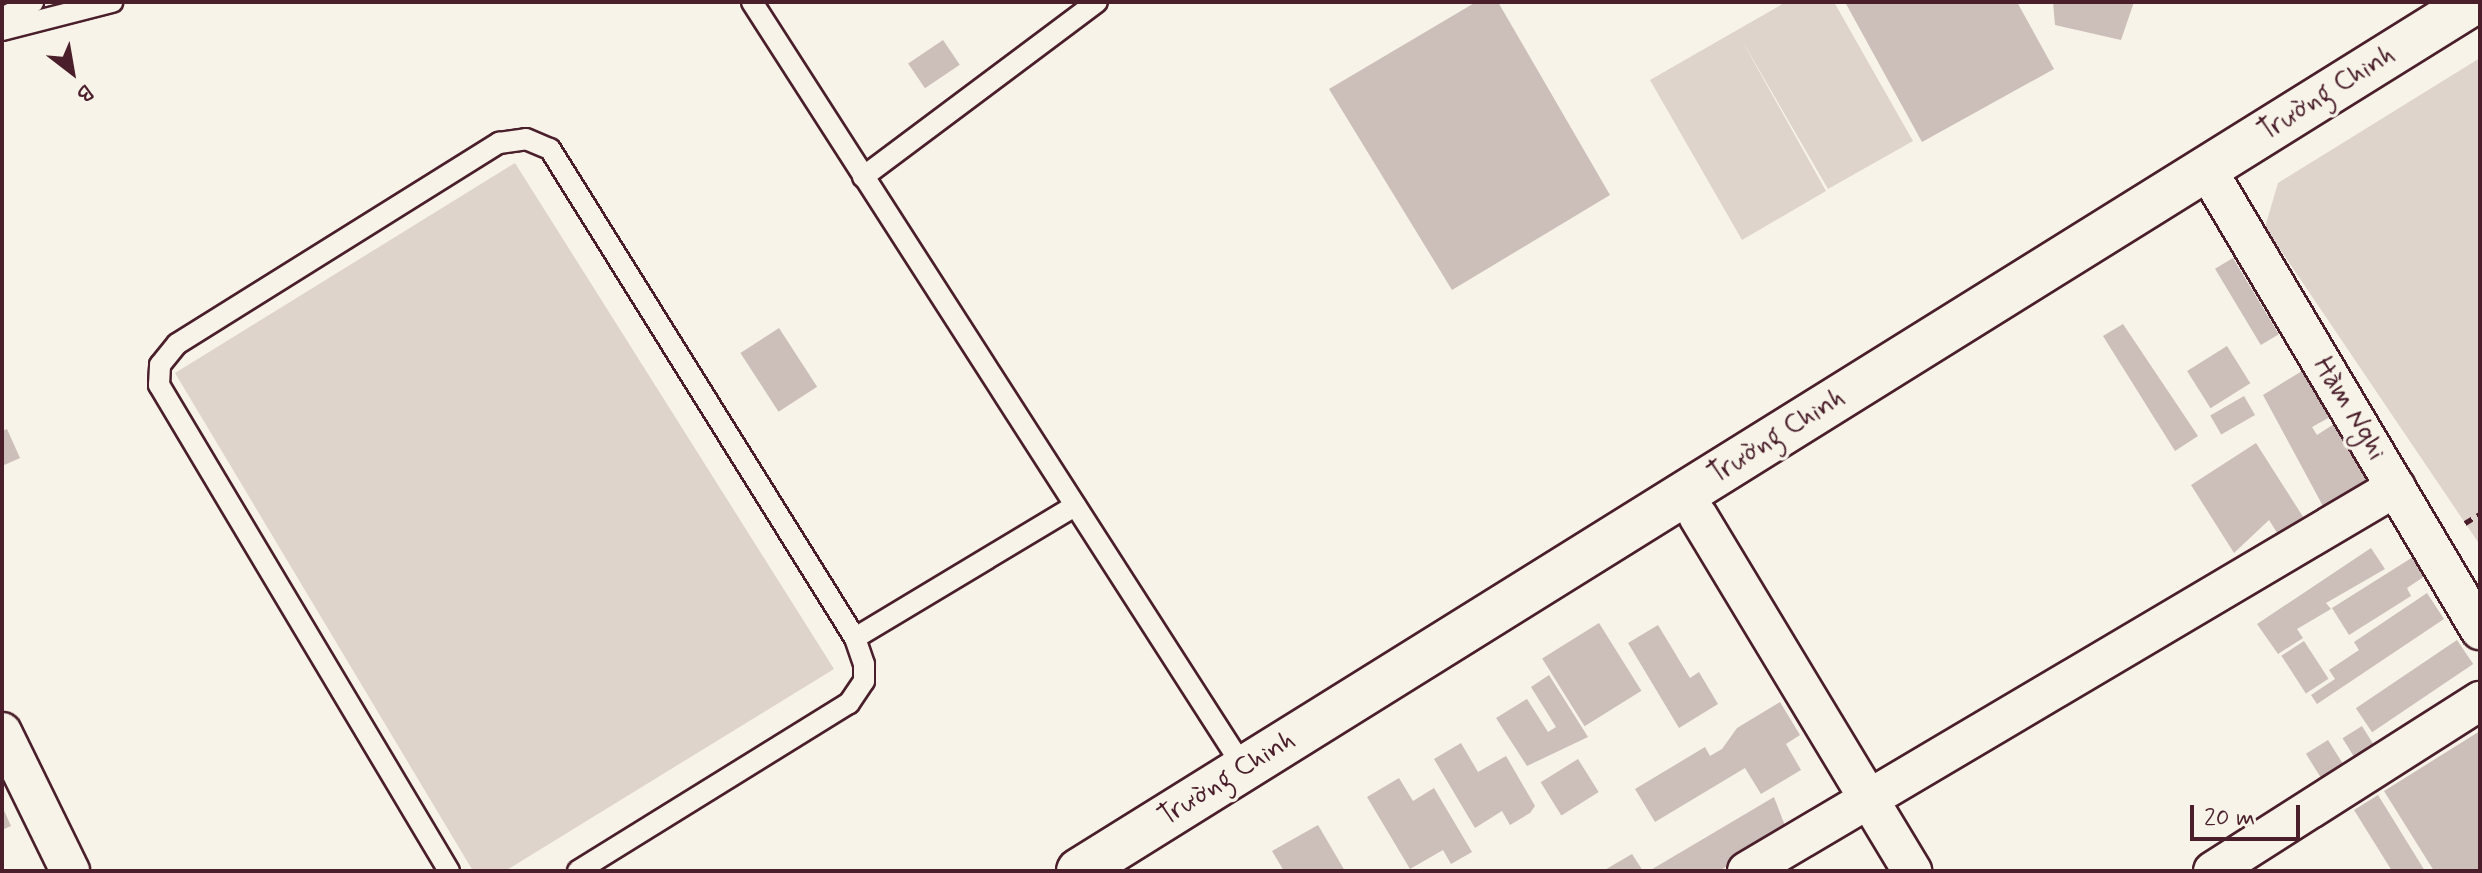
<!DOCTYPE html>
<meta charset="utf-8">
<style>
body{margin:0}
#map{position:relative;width:2482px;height:873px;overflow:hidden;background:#f7f3e8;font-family:Mynerve,sans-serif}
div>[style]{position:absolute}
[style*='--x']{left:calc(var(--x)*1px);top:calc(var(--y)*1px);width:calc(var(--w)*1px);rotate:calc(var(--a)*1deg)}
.green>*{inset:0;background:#ded4cc}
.building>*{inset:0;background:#ccbfb9;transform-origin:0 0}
.path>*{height:5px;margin-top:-2.5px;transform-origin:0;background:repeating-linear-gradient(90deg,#4a1f2b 0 8px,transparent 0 14px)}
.roads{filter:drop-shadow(2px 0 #4a1f2b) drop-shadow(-2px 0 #4a1f2b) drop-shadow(0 2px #4a1f2b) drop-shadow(0 -2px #4a1f2b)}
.service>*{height:20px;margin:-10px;padding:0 10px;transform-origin:10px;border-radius:10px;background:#f7f3e8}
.minor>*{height:38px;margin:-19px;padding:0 19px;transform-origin:19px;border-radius:19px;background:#f7f3e8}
.tertiary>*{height:44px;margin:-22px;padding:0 22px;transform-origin:22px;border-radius:22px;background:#f7f3e8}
span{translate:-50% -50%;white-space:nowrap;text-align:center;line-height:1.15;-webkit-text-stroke:7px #f7f3e8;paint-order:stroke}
.street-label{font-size:28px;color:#4a1f2b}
.frame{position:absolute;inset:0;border:4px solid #4a1f2b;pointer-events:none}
.north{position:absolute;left:32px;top:32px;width:80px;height:80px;-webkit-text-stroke:6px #f7f3e8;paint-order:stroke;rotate:149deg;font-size:22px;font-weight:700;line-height:32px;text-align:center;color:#4a1f2b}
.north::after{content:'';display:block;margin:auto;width:28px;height:36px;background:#4a1f2b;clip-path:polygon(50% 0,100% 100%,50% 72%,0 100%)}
.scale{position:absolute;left:2190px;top:805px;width:110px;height:36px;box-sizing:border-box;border:4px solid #4a1f2b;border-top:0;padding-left:10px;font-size:24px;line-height:28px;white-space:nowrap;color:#4a1f2b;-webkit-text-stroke:6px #f7f3e8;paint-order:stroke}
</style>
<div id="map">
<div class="green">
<i style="clip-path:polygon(1786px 2px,1834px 2px,1913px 141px,1828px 189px,1740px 37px,1826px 191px,1742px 240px,1650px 80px)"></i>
<i style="clip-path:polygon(2480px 58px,2480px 545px,2265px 227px,2278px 183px)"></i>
<i style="clip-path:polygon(515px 163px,834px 669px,505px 871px,473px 871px,175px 373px)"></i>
</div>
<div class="building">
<i style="clip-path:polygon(1476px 2px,1498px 2px,1610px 195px,1452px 290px,1329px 89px)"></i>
<i style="clip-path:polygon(1845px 2px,2017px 2px,2054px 69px,1922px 142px)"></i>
<i style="clip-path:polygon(2053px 2px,2134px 2px,2121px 40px,2055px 25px)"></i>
<i style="left:943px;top:40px;width:30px;height:42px;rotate:56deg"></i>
<i style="left:2233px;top:258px;width:89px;height:21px;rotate:59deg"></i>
<i style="clip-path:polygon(2123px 324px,2198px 436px,2175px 451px,2103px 336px)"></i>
<i style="left:779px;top:328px;width:70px;height:46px;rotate:57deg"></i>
<i style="left:2227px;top:346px;width:44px;height:47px;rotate:58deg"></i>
<i style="clip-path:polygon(2302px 371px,2330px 417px,2312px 427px,2317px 435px,2334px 424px,2368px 481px,2324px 508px,2263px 395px)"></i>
<i style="left:2244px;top:396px;width:22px;height:39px;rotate:60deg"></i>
<i style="clip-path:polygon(7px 429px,20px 458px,2px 466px,2px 431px)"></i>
<i style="clip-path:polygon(2256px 443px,2307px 523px,2281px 539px,2269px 520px,2234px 553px,2191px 485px)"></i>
<i style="clip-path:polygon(2371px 548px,2385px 569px,2326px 603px,2331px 609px,2297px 629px,2303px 638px,2278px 654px,2257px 624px)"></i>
<i style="clip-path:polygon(2413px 557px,2425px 576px,2407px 588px,2411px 596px,2349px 635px,2332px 608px)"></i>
<i style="clip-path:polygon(2427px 593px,2444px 619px,2317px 704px,2311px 695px,2335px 679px,2329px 670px,2359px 650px,2354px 642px)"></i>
<i style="left:1599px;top:623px;width:80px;height:67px;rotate:58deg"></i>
<i style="clip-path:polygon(1658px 625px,1690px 678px,1699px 672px,1718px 704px,1679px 728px,1628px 643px)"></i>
<i style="left:2457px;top:640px;width:29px;height:122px;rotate:56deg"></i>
<i style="left:2304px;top:641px;width:45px;height:27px;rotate:57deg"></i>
<i style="clip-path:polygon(1549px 675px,1588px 737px,1527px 766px,1496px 718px,1527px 699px,1548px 732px,1556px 727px,1531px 687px)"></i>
<i style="clip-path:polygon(1780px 702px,1800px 735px,1786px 744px,1801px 770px,1761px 794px,1745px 768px,1655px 822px,1635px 789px,1705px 747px,1710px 756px,1722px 749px,1737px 728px)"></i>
<i style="left:2362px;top:726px;width:36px;height:23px;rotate:58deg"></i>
<i style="clip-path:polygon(2480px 731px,2480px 871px,2434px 871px,2384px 791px)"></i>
<i style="left:2328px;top:740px;width:41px;height:26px;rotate:58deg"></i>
<i style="clip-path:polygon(1461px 743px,1478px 772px,1506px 756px,1535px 806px,1530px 813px,1510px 825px,1502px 811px,1475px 828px,1434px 759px)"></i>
<i style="left:1578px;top:759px;width:39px;height:44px;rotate:58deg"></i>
<i style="clip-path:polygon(1399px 778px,1413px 801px,1434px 788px,1472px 852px,1451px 864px,1443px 850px,1410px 869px,1367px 797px)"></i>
<i style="clip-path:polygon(2378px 795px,2425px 871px,2392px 871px,2354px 810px)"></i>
<i style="clip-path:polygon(1774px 797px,1787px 831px,1719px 871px,1649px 871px)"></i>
<i style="clip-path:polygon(2px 806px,11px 826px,2px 830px)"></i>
<i style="clip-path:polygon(1318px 825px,1345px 871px,1284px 871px,1272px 851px)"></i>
<i style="clip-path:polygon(1632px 854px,1643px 871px,1603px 871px)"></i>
</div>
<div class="path">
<i style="--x:2465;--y:523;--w:17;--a:-31"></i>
</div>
<div class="roads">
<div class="service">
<i style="--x:752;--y:2;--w:910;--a:57.29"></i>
<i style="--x:2;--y:18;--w:35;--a:-27"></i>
<i style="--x:2;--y:30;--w:114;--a:-14.3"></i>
<i style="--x:863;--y:177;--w:292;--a:-36.8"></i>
<i style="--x:855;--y:638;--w:257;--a:-31"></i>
<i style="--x:449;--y:871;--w:566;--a:-120.82"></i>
<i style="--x:159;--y:385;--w:20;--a:-87"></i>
<i style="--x:160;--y:365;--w:27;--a:-51"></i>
<i style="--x:177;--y:344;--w:380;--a:-32"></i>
<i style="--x:499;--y:143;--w:27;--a:-8"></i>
<i style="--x:526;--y:139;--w:26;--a:23"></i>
<i style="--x:550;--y:149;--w:576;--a:58.05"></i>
<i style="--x:855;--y:638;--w:28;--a:71"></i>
<i style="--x:864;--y:664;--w:17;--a:90"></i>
<i style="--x:864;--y:681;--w:27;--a:124"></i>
<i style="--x:849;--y:703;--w:319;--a:148.2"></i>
</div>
<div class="minor">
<i style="--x:2218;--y:188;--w:514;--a:59.34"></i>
<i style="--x:1698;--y:516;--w:415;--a:58.9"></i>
<i style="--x:2;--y:732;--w:155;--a:63.9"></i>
<i style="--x:1747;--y:871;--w:754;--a:-30.61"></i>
<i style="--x:2213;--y:871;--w:317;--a:-32.5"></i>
</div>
<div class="tertiary">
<i style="--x:1079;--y:871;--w:1644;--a:-31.92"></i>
</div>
</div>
<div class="street-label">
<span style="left:2327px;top:94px;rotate:-32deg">Trường Chinh</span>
<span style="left:2349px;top:409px;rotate:59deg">Hàm Nghi</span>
<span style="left:1777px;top:437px;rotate:-32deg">Trường Chinh</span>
<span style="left:1227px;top:779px;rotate:-32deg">Trường Chinh</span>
</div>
<div class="frame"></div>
<div class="north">B</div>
<div class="scale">20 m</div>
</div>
